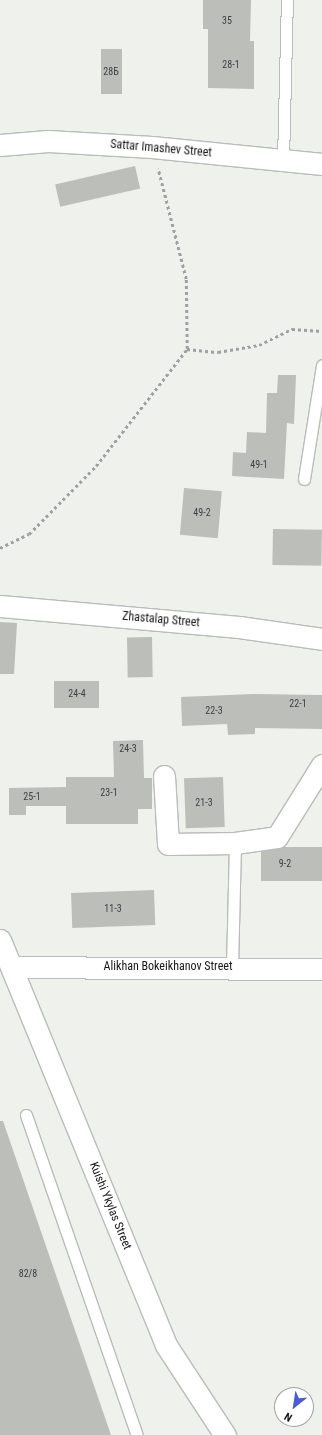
<!DOCTYPE html>
<meta charset="utf-8">
<style>
body{margin:0}
#map{position:relative;width:322px;height:1435px;overflow:hidden;background:#eff1ed;font-family:"Roboto Condensed",sans-serif}
div>[style]{position:absolute}
[style*='--x']{left:calc(var(--x)*1px);top:calc(var(--y)*1px);width:calc(var(--w)*1px);rotate:calc(var(--a)*1deg)}
.building>*{inset:0;background:#bcbeba;transform-origin:0 0}
.path>*{height:2.5px;margin-top:-1.25px;transform-origin:0;background:repeating-linear-gradient(90deg,#a0a19e 0 3px,transparent 0 6px)}
.roads{filter:drop-shadow(1px 0 #babcb8) drop-shadow(-1px 0 #babcb8) drop-shadow(0 1px #babcb8) drop-shadow(0 -1px #babcb8)}
.lane>*{height:11px;margin:-5.5px;padding:0 5.5px;transform-origin:5.5px;border-radius:5.5px;background:#fff}
.street>*{height:21px;margin:-10.5px;padding:0 10.5px;transform-origin:10.5px;border-radius:10.5px;background:#fff}
span{translate:-50% -50%;white-space:nowrap;text-align:center;line-height:1.15;-webkit-text-stroke:4px #fff;paint-order:stroke}
.number-label{font-size:10px;color:#3e3f3e}
.number-label span{-webkit-text-stroke-width:0}
.street-label{font-size:12px;color:#141514}
.north{position:absolute;left:274px;top:1387px;width:40px;height:40px;box-sizing:border-box;background:#fff;border:1px solid #a1a1a1;border-radius:50%;rotate:210deg;font-size:11px;font-weight:700;line-height:16px;text-align:center;color:#141514}
.north::after{content:'';display:block;margin:auto;width:14px;height:18px;background:#4c5dd2;clip-path:polygon(50% 0,100% 100%,50% 72%,0 100%)}
</style>
<div id="map">
<div class="building">
<i style="clip-path:polygon(203px 0,251px 0,250px 41px,254px 41px,254px 89px,208px 88px,208px 29px,203px 29px)"></i>
<i style="left:101px;top:49px;width:21px;height:45px"></i>
<i style="left:135px;top:166px;width:23px;height:82px;rotate:77deg"></i>
<i style="clip-path:polygon(278px 375px,296px 375px,294px 424px,287px 423px,284px 479px,232px 476px,233px 452px,246px 453px,247px 432px,266px 433px,267px 393px,277px 393px)"></i>
<i style="left:184px;top:488px;width:38px;height:47px;rotate:5deg"></i>
<i style="left:273px;top:529px;width:49px;height:36px;rotate:1deg"></i>
<i style="clip-path:polygon(0 622px,17px 623px,14px 674px,0 674px)"></i>
<i style="left:152px;top:637px;width:40px;height:25px;rotate:89deg"></i>
<i style="left:54px;top:681px;width:45px;height:27px"></i>
<i style="clip-path:polygon(253px 694px,322px 695px,322px 729px,255px 728px,255px 734px,228px 735px,227px 724px,182px 726px,181px 697px)"></i>
<i style="clip-path:polygon(143px 740px,144px 778px,152px 778px,152px 809px,138px 809px,138px 824px,66px 824px,66px 806px,26px 806px,26px 815px,9px 815px,9px 788px,66px 787px,66px 777px,114px 777px,113px 741px)"></i>
<i style="left:223px;top:777px;width:50px;height:39px;rotate:88deg"></i>
<i style="clip-path:polygon(284px 847px,322px 847px,322px 881px,261px 881px,261px 851px)"></i>
<i style="left:154px;top:890px;width:35px;height:83px;rotate:88deg"></i>
<i style="clip-path:polygon(0 1121px,3px 1121px,111px 1435px,0 1435px)"></i>
</div>
<div class="path">
<i style="--x:187;--y:349;--w:31;--a:6"></i>
<i style="--x:218;--y:352;--w:42;--a:-9.7"></i>
<i style="--x:259;--y:345;--w:37;--a:-26"></i>
<i style="--x:292;--y:329;--w:30;--a:4"></i>
<i style="--x:0;--y:548;--w:32;--a:-26"></i>
<i style="--x:29;--y:534;--w:95;--a:-45.4"></i>
<i style="--x:96;--y:466;--w:148;--a:-52.1"></i>
<i style="--x:187;--y:349;--w:70;--a:-90.8"></i>
<i style="--x:186;--y:279;--w:114;--a:-104.3"></i>
</div>
<div class="roads">
<div class="lane">
<i style="--x:283;--y:160;--w:160;--a:-88.6"></i>
<i style="--x:304;--y:479;--w:115;--a:-81"></i>
<i style="--x:232;--y:967;--w:124;--a:-88.6"></i>
<i style="--x:26;--y:1115;--w:339;--a:70.9"></i>
</div>
<div class="street">
<i style="--x:0;--y:145;--w:48;--a:-4.8"></i>
<i style="--x:48;--y:141;--w:104;--a:3.3"></i>
<i style="--x:152;--y:147;--w:171;--a:5.7"></i>
<i style="--x:0;--y:606;--w:240;--a:5"></i>
<i style="--x:239;--y:627;--w:84;--a:8.2"></i>
<i style="--x:164;--y:776;--w:68;--a:86.6"></i>
<i style="--x:168;--y:844;--w:67;--a:-0.9"></i>
<i style="--x:235;--y:843;--w:42;--a:-8.1"></i>
<i style="--x:277;--y:837;--w:85;--a:-58"></i>
<i style="--x:0;--y:940;--w:438;--a:67.7"></i>
<i style="--x:166;--y:1345;--w:108;--a:56.8"></i>
<i style="--x:13;--y:967;--w:309;--a:0.4"></i>
</div>
</div>
<div class="number-label">
<span style="left:227px;top:21px">35</span>
<span style="left:231px;top:65px">28-1</span>
<span style="left:111px;top:72px">28Б</span>
<span style="left:259px;top:465px">49-1</span>
<span style="left:202px;top:513px">49-2</span>
<span style="left:77px;top:694px">24-4</span>
<span style="left:298px;top:704px">22-1</span>
<span style="left:214px;top:711px">22-3</span>
<span style="left:128px;top:749px">24-3</span>
<span style="left:109px;top:793px">23-1</span>
<span style="left:32px;top:797px">25-1</span>
<span style="left:204px;top:803px">21-3</span>
<span style="left:285px;top:864px">9-2</span>
<span style="left:113px;top:909px">11-3</span>
<span style="left:28px;top:1274px">82/8</span>
</div>
<div class="street-label">
<span style="left:161px;top:149px;rotate:5deg">Sattar Imashev Street</span>
<span style="left:161px;top:620px;rotate:5deg">Zhastalap Street</span>
<span style="left:168px;top:967px">Alikhan Bokeikhanov Street</span>
<span style="left:110px;top:1206px;rotate:68deg">Kuishi Ykylas Street</span>
</div>
<div class="north">N</div>
</div>
